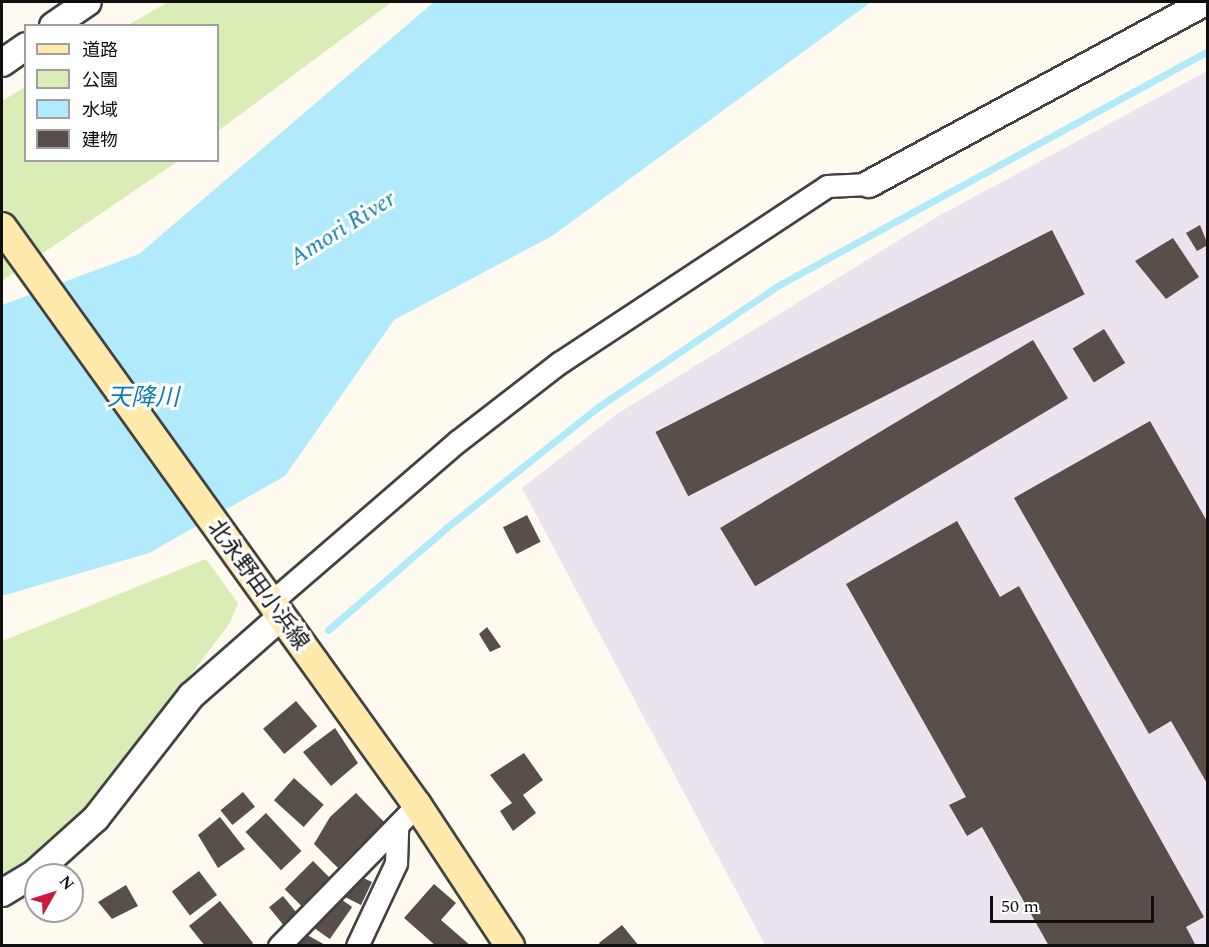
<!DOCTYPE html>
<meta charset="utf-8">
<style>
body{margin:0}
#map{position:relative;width:1209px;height:947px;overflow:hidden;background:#fffaf0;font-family:Spectral,"Noto Sans JP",serif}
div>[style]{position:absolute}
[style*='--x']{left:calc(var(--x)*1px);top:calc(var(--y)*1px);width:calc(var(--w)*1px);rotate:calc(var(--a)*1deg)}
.industrial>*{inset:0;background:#ebe3ee}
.green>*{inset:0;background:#dbedb6}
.water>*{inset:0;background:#b0eafb}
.stream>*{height:7px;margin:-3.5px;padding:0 3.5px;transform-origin:3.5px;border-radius:3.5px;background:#b0eafb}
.building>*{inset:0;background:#584e4a;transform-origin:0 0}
.roads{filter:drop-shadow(2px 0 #424242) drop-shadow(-2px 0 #424242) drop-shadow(0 2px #424242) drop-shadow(0 -2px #424242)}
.minor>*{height:21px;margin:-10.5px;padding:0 10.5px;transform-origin:10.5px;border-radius:10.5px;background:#fff}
.tertiary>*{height:26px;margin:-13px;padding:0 13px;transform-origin:13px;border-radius:13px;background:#fff}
.secondary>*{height:28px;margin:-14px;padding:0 14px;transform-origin:14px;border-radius:14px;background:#ffeaab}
span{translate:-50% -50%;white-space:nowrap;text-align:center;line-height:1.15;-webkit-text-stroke:6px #fff;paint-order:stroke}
.street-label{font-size:22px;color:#0f0f0f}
.water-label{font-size:24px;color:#0d7dac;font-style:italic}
.frame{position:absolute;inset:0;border:3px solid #0f0f0f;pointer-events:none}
.legend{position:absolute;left:24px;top:24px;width:195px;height:138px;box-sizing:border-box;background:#fff;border:2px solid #9f9f9f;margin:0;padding:8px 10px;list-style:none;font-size:18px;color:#0f0f0f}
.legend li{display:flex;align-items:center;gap:12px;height:30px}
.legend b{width:30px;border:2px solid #9f9f9f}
.north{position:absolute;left:24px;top:863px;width:60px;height:60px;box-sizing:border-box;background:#fff;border:2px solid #9f9f9f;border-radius:50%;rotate:51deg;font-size:16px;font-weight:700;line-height:24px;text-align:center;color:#0f0f0f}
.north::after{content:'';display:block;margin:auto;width:21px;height:27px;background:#cb1a3c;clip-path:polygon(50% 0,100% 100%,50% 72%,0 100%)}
.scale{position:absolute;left:990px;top:896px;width:164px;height:27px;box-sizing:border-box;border:3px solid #0f0f0f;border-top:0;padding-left:8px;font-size:18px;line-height:21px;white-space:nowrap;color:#0f0f0f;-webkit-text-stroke:4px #fff;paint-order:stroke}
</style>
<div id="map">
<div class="industrial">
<i style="clip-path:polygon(1207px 71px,1207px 945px,765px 945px,522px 488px,617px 414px,935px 218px)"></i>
</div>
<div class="green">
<i style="clip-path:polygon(168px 2px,392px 2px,218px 131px,218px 26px,128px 25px)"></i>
<i style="clip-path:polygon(25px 87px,26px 160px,178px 161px,2px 281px,2px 101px)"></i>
<i style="clip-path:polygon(206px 559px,238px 603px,230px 623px,96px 799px,29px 862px,2px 877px,2px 641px)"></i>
</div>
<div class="water">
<i style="clip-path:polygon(434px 2px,871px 2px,552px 236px,394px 320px,285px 476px,149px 553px,2px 596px,2px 305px,139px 254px)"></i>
</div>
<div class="stream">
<i style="--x:328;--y:630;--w:156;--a:-40.8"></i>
<i style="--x:446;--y:528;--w:194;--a:-38.5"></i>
<i style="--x:598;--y:407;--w:218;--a:-34"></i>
<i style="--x:779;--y:285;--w:489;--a:-28.6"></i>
</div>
<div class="building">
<i style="clip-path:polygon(1200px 225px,1208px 245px,1197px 251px,1186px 233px)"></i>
<i style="left:1052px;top:230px;width:72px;height:445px;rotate:63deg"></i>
<i style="clip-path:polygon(1173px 238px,1199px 277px,1166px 299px,1135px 261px)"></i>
<i style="left:1104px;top:329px;width:40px;height:37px;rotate:58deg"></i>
<i style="left:1033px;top:340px;width:68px;height:365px;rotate:59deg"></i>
<i style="clip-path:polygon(1150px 421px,1208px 523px,1208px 785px,1171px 721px,1149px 734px,1014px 498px)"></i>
<i style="left:527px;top:515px;width:30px;height:27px;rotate:63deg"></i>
<i style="clip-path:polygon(957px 521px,1000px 597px,1019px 586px,1204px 917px,1186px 927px,1196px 946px,1049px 946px,982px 827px,967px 836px,949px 805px,966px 797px,846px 584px)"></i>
<i style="clip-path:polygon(487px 627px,501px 647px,490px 652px,479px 634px)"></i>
<i style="left:296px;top:701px;width:33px;height:43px;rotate:50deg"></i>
<i style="clip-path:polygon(335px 728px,358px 763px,331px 786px,303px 752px)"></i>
<i style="clip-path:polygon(524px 753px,543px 780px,523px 795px,536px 813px,513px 831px,500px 811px,512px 803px,490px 775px)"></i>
<i style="left:294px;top:778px;width:40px;height:30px;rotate:42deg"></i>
<i style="left:243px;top:792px;width:19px;height:29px;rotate:51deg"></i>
<i style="clip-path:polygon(356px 793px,384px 822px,338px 868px,314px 844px,330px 817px)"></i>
<i style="left:266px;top:813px;width:52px;height:28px;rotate:47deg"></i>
<i style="clip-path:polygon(220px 817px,245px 849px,218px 868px,198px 835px)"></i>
<i style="left:313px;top:861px;width:28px;height:40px;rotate:45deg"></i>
<i style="left:199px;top:871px;width:30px;height:34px;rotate:53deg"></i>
<i style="clip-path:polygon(359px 876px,372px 882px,361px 905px,339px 894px,344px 885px,353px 890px)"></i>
<i style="clip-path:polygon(434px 884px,456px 903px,441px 920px,471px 946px,436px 946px,404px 918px)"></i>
<i style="clip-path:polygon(126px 885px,138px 906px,112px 919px,98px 902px)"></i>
<i style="left:335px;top:895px;width:21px;height:39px;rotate:35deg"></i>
<i style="left:283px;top:896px;width:28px;height:18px;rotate:51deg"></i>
<i style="clip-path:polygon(220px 901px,253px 943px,250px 946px,205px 946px,189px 926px)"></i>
<i style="clip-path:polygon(622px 925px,639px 946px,601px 946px,599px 943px)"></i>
<i style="clip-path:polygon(302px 932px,327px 946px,288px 946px)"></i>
</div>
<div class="roads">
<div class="minor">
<i style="--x:270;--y:603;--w:248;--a:-40.8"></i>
<i style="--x:458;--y:441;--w:128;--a:-37.7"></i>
<i style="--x:559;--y:363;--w:321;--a:-33.4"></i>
<i style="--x:827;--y:186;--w:42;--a:-2.7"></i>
<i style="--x:279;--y:946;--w:197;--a:-45.6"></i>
<i style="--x:357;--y:946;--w:92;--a:-64.8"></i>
<i style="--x:396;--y:863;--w:37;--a:-88"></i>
</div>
<div class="tertiary">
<i style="--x:53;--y:26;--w:42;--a:-34.4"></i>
<i style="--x:2;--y:63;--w:29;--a:-35"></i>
<i style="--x:869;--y:184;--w:382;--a:-28.4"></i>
<i style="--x:2;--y:893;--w:39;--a:-31"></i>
<i style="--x:35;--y:873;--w:82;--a:-42"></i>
<i style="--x:96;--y:818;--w:155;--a:-52.1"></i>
<i style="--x:191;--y:696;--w:120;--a:-41.3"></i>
</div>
<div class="secondary">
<i style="--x:2;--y:227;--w:712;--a:54.32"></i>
<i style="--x:417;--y:805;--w:169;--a:56.6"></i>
</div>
</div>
<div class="street-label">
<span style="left:258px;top:585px;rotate:54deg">北永野田小浜線</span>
</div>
<div class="water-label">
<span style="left:343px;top:229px;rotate:-32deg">Amori River</span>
<span style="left:143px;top:399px">天降川</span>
</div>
<div class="frame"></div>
<ul class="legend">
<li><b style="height:8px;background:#ffeaab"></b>道路</li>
<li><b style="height:16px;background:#dbedb6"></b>公園</li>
<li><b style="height:16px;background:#b0eafb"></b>水域</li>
<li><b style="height:16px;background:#584e4a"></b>建物</li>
</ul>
<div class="north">N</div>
<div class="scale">50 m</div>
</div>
